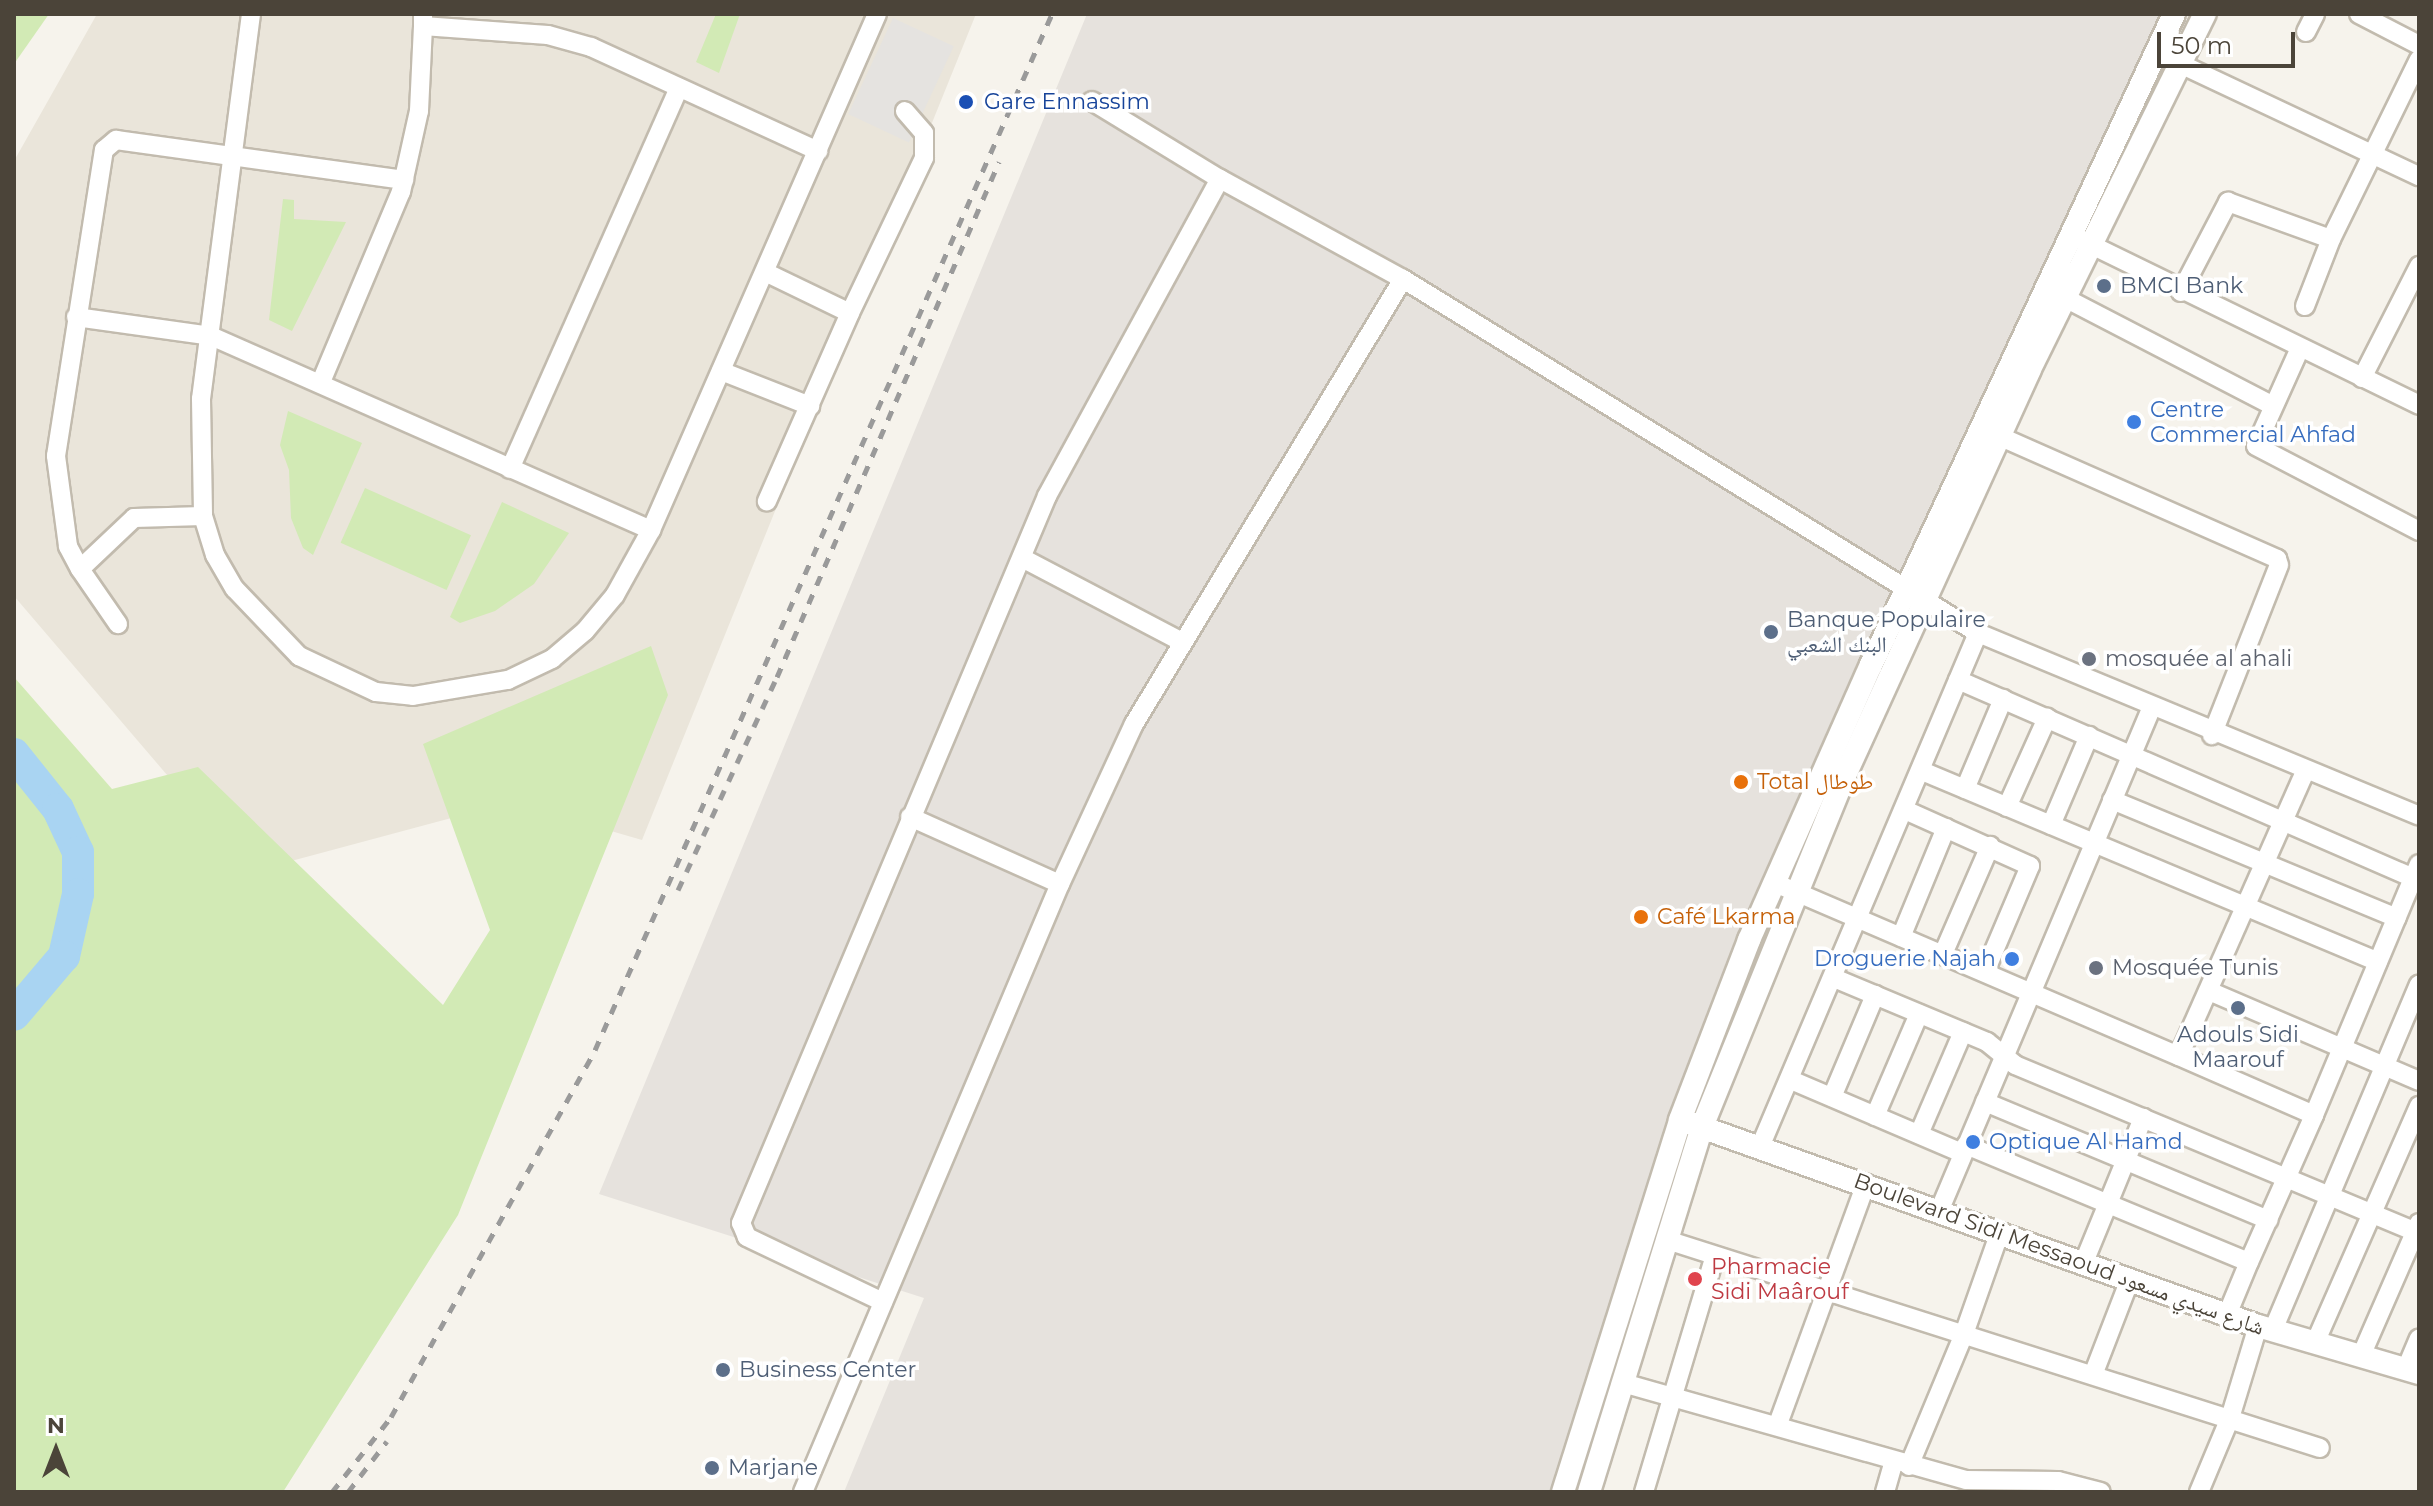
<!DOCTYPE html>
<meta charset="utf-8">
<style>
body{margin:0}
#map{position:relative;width:2433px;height:1506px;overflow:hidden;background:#f6f3ec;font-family:Montserrat,"Noto Naskh Arabic",sans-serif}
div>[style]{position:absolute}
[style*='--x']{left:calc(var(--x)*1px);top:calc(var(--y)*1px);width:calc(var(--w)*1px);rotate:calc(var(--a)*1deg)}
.residential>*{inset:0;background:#eae5da}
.industrial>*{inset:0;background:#e6e2dd}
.green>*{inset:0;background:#d2eab5;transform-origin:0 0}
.parking>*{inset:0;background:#e5e3e0;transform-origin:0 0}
.river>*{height:32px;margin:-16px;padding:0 16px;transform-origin:16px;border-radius:16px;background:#a9d4f2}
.roads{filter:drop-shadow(2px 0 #c2bbae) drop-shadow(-2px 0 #c2bbae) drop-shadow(0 2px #c2bbae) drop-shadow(0 -2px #c2bbae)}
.minor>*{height:18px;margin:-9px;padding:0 9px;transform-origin:9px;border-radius:9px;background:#fff}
.tertiary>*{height:22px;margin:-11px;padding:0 11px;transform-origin:11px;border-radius:11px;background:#fff}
.rail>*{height:5px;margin-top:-2.5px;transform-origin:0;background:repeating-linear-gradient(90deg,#9a9a9a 0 10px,transparent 0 20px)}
.dots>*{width:22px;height:22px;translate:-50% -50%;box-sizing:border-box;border:4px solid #fff;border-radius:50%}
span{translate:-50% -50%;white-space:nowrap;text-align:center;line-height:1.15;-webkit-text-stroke:7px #fff;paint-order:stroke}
.transit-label{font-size:22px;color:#164399}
.left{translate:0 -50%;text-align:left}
.service-label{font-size:22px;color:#4e5e75}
.shop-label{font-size:22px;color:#366cbe}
.right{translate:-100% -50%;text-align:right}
.worship-label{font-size:22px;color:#5b616d}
.food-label{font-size:22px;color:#c56008}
.street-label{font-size:22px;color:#4b4439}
.health-label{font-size:22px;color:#be3a42}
.frame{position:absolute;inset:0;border:16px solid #4b4439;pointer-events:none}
.north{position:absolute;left:16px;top:1410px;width:80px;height:80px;-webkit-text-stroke:6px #fff;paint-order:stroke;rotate:0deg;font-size:22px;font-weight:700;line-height:32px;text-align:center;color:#4b4439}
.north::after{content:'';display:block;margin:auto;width:28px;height:36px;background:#4b4439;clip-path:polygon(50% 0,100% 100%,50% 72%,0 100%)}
.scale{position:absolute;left:2157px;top:32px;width:138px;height:36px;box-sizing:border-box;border:4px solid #4b4439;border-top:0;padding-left:10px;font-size:24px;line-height:28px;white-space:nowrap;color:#4b4439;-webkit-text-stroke:6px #fff;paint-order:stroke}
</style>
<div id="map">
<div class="residential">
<i style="clip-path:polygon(97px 14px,976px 14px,642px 840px,511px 802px,250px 872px,14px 596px,14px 161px)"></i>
</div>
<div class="industrial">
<i style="clip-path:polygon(1087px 14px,2184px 14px,1553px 1492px,844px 1492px,924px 1298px,599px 1194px)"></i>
</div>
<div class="green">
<i style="clip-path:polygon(14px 14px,49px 14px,14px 64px)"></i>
<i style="clip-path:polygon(716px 14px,740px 14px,719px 73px,696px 62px)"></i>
<i style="clip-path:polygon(283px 199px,294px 200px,294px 219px,346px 222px,292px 331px,269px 320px)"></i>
<i style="clip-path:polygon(288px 411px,362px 443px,313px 555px,303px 548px,291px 518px,289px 470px,280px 445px)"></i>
<i style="left:365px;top:488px;width:116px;height:60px;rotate:24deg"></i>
<i style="clip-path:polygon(502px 502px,569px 533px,534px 584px,495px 611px,460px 623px,450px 617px)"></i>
<i style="clip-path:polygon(651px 646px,668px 695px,458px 1215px,283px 1492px,14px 1492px,14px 677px,112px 789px,198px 767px,443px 1005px,490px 930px,423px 744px)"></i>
</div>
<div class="parking">
<i style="left:893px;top:18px;width:67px;height:106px;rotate:25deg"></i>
</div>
<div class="river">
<i style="--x:14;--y:754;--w:70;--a:51.3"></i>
<i style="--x:58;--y:809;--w:47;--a:65.1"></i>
<i style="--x:78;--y:852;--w:42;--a:90"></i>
<i style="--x:78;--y:894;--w:64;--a:102.7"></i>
<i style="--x:64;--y:956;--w:77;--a:130.3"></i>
</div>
<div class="roads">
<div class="minor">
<i style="--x:251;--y:14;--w:388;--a:97.4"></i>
<i style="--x:201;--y:399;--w:117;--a:89"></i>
<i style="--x:203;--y:516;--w:41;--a:72.9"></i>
<i style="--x:215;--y:555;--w:39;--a:60"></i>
<i style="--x:235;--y:589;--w:93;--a:46.3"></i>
<i style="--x:299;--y:656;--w:85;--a:25.1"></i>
<i style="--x:376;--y:692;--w:37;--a:6"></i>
<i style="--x:413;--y:696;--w:96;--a:-9.6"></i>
<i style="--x:508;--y:680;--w:49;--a:-25.5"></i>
<i style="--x:552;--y:659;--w:43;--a:-40.3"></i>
<i style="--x:585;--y:631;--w:47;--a:-50.2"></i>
<i style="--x:615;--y:595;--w:74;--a:-61"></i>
<i style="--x:651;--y:530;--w:563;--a:-66.35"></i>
<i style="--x:423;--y:14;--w:12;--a:90"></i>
<i style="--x:423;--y:26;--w:125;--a:4.1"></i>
<i style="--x:548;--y:35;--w:45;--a:15.6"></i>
<i style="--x:591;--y:47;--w:250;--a:24.6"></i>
<i style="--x:2359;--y:14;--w:68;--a:27.3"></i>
<i style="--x:2306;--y:32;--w:20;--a:-63"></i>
<i style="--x:2155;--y:52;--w:292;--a:25.2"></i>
<i style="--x:1092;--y:101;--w:150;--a:31.4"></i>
<i style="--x:1220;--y:179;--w:209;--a:28.7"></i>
<i style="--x:1403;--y:279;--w:675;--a:31.62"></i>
<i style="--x:1978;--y:633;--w:477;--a:22.5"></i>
<i style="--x:2071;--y:235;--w:387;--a:26"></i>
<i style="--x:765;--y:272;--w:94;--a:25.8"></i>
<i style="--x:850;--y:313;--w:206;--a:113.8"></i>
<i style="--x:2181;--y:292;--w:102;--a:-62.4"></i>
<i style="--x:2228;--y:202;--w:109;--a:19.8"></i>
<i style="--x:2331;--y:239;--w:200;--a:-63.9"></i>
<i style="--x:2065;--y:298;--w:232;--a:27.4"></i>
<i style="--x:2305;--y:306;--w:72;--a:-68.8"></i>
<i style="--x:850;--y:313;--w:172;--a:-64.5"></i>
<i style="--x:924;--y:158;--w:25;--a:-90"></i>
<i style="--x:924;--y:133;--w:29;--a:-131"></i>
<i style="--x:76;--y:317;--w:136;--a:8"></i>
<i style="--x:211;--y:336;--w:481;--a:23.8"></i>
<i style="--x:2300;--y:348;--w:107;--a:114.2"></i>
<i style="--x:2256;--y:446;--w:184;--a:27.5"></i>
<i style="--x:721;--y:371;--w:96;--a:21.5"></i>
<i style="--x:2362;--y:378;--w:126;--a:-63"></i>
<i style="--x:321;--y:382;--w:206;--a:-67.2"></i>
<i style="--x:401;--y:192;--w:83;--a:-77.5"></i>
<i style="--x:419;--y:111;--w:85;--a:-87.3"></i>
<i style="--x:2001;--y:437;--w:302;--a:23.8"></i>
<i style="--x:2277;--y:559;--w:6;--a:72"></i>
<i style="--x:2279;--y:565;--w:183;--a:111.5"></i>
<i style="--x:510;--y:469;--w:417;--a:-66.1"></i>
<i style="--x:203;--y:516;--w:69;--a:178.3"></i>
<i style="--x:134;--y:518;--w:74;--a:136.6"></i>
<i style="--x:80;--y:569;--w:26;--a:-118"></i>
<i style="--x:68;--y:546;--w:91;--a:-97.6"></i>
<i style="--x:56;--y:456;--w:310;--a:-81.1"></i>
<i style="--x:104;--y:150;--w:16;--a:-40"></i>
<i style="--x:116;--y:140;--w:291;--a:7.9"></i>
<i style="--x:1022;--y:558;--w:181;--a:27.7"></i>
<i style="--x:80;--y:569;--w:67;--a:55.4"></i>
<i style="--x:1958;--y:680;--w:496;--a:23.5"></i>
<i style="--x:1922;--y:771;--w:494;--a:22.7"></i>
<i style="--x:1965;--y:789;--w:98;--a:-67.1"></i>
<i style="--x:2112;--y:800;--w:308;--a:22.5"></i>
<i style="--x:2007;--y:807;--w:98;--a:-65.8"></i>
<i style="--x:1905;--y:810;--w:137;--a:24.1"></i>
<i style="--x:2030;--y:866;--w:115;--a:113"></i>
<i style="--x:910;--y:817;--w:164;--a:24.1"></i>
<i style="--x:2051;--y:825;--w:97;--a:-66.9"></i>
<i style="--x:1775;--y:883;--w:439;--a:23.2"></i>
<i style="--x:2179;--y:1056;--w:312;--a:-66.1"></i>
<i style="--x:1901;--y:937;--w:118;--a:-67.6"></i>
<i style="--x:1943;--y:954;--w:118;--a:-66.5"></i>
<i style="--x:1834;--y:978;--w:166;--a:22.7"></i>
<i style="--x:1987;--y:1042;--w:36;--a:39"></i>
<i style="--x:2015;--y:1065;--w:438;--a:22.6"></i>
<i style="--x:2209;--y:991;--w:228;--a:23.2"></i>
<i style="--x:1791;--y:1080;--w:186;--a:23.1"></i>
<i style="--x:1832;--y:1097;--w:111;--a:-67.1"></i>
<i style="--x:1985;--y:1102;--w:307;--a:22.6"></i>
<i style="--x:2314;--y:1115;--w:272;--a:-67.3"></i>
<i style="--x:1875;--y:1116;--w:111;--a:-66.7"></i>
<i style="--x:1919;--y:1134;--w:111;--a:-66.7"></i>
<i style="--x:1966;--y:1145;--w:306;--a:22.5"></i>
<i style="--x:2249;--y:1262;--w:161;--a:-66.1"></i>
<i style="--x:2314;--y:1115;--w:147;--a:-156.4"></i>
<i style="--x:1760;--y:1147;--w:558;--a:-67.02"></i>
<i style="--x:1940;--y:1209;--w:543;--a:-67.12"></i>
<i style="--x:1667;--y:1240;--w:685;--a:17.67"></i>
<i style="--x:2084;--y:1262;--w:156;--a:-67.7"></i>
<i style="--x:883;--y:1302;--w:151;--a:-154.5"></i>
<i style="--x:747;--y:1237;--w:15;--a:-113"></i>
<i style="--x:741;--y:1223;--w:789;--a:-67.17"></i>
<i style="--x:1047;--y:496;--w:361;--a:-61.4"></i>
<i style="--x:2227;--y:1315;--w:57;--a:-67.5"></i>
<i style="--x:2273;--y:1330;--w:375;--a:-67.1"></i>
<i style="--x:2315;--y:1343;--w:259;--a:-66.3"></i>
<i style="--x:2361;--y:1356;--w:145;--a:-66.4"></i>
<i style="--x:2406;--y:1369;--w:33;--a:-67"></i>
<i style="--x:2093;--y:1375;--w:103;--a:-68.9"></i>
<i style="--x:1623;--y:1383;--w:356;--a:15.8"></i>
<i style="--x:1966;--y:1480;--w:92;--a:0.6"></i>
<i style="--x:2058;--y:1481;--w:44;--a:14.3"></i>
<i style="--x:1778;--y:1424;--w:256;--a:-69.9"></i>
<i style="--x:1909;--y:1466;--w:143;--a:-67.4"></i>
<i style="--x:1964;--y:1334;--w:108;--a:-70.6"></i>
<i style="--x:803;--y:1492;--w:660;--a:-67.09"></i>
<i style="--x:1060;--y:884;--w:176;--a:-65.2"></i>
<i style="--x:1134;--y:724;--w:520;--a:-58.85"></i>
<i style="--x:1644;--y:1492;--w:246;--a:-73.3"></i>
<i style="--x:1885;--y:1492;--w:29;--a:-74"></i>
<i style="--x:2199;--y:1492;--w:80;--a:-67.3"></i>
<i style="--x:2230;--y:1418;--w:96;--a:-73.1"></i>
</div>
<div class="tertiary">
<i style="--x:1690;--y:1123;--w:603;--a:19.67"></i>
<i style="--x:2258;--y:1326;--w:168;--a:16.3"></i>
<i style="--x:1563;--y:1492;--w:390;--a:-72.5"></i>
<i style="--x:1680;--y:1120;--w:193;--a:-69"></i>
<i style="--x:1749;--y:940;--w:301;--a:-66.1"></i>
<i style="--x:1871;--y:665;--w:718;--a:-65.04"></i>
<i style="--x:1589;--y:1492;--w:382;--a:-72.8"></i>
<i style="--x:1702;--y:1127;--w:372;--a:-67.9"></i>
<i style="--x:1842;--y:782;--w:452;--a:-65.5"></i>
<i style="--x:2029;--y:371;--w:398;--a:-63.8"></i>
</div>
</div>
<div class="rail">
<i style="--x:678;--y:890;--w:235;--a:-65.1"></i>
<i style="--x:777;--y:677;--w:561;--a:-66.68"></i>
<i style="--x:332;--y:1492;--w:95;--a:-51.8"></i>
<i style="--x:391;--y:1417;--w:420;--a:-60.9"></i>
<i style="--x:595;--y:1050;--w:1132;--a:-66.2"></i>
<i style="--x:348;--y:1492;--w:64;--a:-52.6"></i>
</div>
<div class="dots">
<i style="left:966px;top:102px;background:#1a4fb4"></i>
<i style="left:2104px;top:286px;background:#5c6f8a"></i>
<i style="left:2134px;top:422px;background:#3f7fe0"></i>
<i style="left:1771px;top:632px;background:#5c6f8a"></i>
<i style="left:2089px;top:659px;background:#6b7280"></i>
<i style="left:1741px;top:782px;background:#e8710a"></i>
<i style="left:1641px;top:917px;background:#e8710a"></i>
<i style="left:2012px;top:959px;background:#3f7fe0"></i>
<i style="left:2096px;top:968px;background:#6b7280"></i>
<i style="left:2238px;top:1008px;background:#5c6f8a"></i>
<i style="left:1973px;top:1142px;background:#3f7fe0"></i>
<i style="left:1695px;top:1279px;background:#e0444e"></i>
<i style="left:723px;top:1370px;background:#5c6f8a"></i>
<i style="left:712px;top:1468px;background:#5c6f8a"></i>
</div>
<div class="transit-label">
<span class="left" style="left:984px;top:102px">Gare Ennassim</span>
</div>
<div class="service-label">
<span class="left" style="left:2120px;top:286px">BMCI Bank</span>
<span class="left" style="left:1787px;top:632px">Banque Populaire<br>البنك الشعبي</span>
<span style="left:2238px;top:1047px">Adouls Sidi<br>Maarouf</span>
<span class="left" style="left:739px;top:1370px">Business Center</span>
<span class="left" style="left:728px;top:1468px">Marjane</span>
</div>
<div class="shop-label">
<span class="left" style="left:2150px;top:422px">Centre<br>Commercial Ahfad</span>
<span class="right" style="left:1996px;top:959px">Droguerie Najah</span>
<span class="left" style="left:1989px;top:1142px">Optique Al Hamd</span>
</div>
<div class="worship-label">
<span class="left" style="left:2105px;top:659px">mosquée al ahali</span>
<span class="left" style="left:2112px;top:968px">Mosquée Tunis</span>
</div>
<div class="food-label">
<span class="left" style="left:1757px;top:782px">Total طوطال</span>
<span class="left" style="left:1657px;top:917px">Café Lkarma</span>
</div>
<div class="street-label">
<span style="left:2059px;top:1254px;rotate:20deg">Boulevard Sidi Messaoud شارع سيدي مسعود</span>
</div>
<div class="health-label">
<span class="left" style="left:1711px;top:1279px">Pharmacie<br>Sidi Maârouf</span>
</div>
<div class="frame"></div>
<div class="north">N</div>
<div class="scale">50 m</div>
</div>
